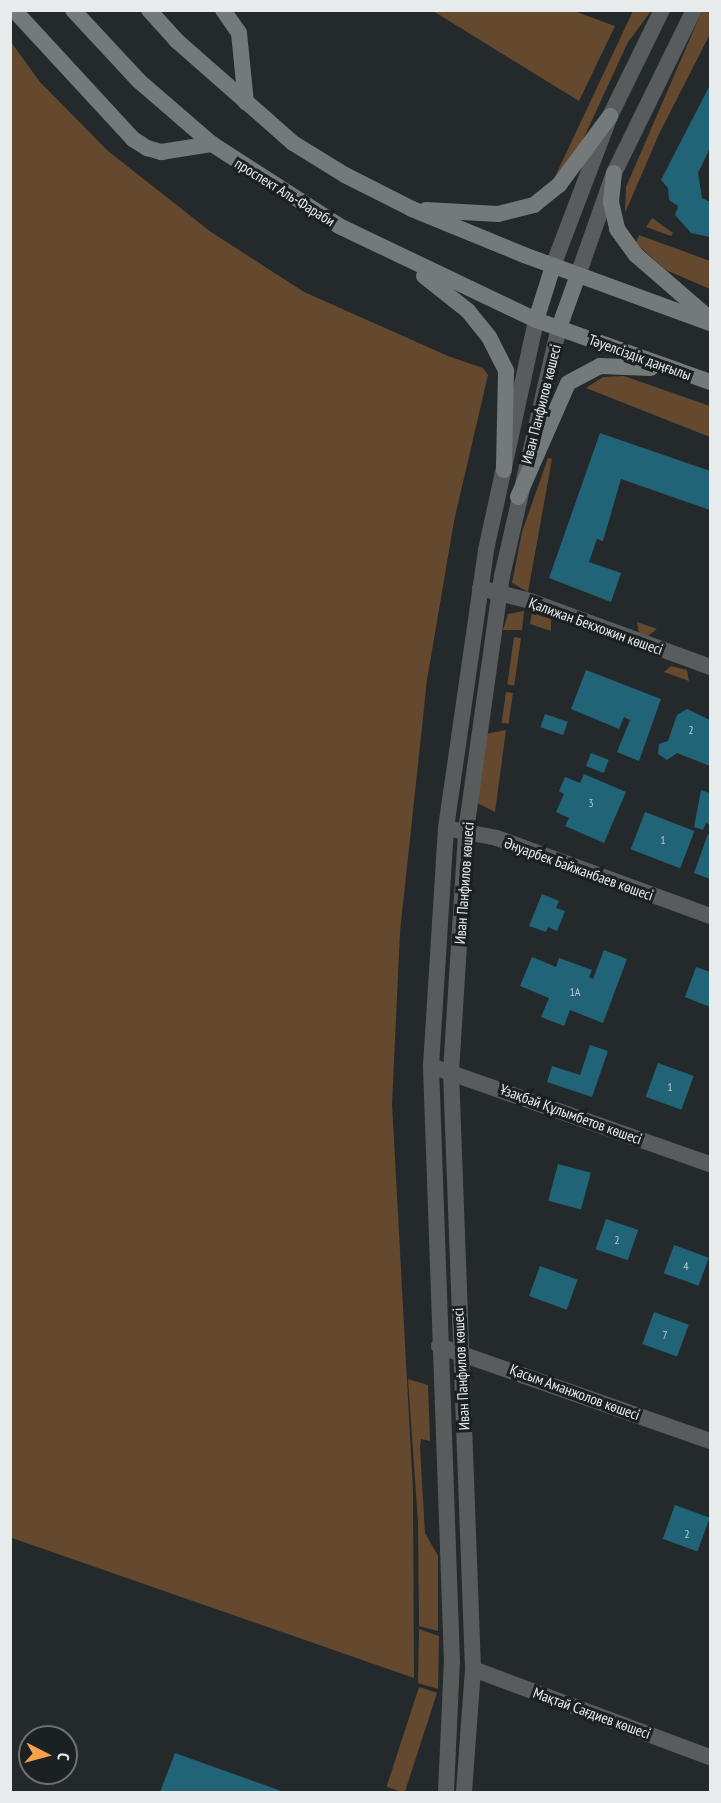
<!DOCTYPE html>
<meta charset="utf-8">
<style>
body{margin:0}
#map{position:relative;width:721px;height:1803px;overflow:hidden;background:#242a2c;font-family:"PT Sans Narrow",sans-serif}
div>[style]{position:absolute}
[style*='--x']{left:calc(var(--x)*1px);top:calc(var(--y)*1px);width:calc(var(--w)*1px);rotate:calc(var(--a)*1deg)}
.green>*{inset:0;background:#65492f;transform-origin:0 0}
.building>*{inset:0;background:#216377;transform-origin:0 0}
.minor>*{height:16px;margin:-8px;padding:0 8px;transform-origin:8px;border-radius:8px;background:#595c5d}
.tertiary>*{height:16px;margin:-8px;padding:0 8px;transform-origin:8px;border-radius:8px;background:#595c5d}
.secondary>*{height:16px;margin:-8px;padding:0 8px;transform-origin:8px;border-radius:8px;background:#74797a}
span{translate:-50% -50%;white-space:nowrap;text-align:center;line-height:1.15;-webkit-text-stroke:6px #1b2022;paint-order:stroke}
.number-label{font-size:12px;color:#b6c9cf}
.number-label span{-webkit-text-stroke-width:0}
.street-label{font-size:15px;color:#e7ebec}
.frame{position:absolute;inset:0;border:12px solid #e7ebec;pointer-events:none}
.north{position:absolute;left:18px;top:1725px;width:60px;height:60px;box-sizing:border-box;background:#1b2022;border:2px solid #6d7173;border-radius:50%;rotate:96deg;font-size:16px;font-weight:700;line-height:24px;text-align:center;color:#e7ebec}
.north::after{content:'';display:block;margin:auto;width:21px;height:27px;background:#f7a149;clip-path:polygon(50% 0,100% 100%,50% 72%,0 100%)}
</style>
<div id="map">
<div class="green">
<i style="clip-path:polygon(433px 11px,574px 11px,615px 26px,579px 101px)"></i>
<i style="clip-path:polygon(633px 11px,651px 11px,628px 42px,574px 159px,553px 181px)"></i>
<i style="clip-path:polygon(702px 11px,710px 11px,710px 34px,659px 134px,625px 213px,626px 187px)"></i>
<i style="clip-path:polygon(11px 42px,40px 82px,108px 151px,211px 232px,304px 292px,448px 356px,483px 368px,488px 375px,454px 521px,427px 680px,400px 932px,392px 1104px,413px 1491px,414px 1678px,12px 1538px,11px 1541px)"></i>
<i style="clip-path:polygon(652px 218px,673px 233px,671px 236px,646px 227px)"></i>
<i style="clip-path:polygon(639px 235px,710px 261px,710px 289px,666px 270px,639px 246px,636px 242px)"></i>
<i style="clip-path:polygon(624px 376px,710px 406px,710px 437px,586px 388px,603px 377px)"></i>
<i style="clip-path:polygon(548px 458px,552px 459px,528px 592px,512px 583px,522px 532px)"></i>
<i style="clip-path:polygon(524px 611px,522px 630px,503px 630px,508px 614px)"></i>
<i style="clip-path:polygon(532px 613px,551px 619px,551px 631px,530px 624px)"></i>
<i style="clip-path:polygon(637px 622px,657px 629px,648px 636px,639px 633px)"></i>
<i style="left:514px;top:637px;width:7px;height:48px;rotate:8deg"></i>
<i style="clip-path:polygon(671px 666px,687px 670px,689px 681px,664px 672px)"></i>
<i style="left:506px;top:692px;width:7px;height:31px;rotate:8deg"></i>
<i style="clip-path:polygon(506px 730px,495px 812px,477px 803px,486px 734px)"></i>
<i style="clip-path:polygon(408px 1379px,428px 1385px,430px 1441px,421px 1439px,420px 1447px,425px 1533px,438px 1556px,438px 1631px,419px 1626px,418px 1522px)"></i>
<i style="clip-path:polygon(419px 1629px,439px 1636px,438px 1689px,418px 1683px)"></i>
<i style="left:419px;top:1687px;width:19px;height:105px;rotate:18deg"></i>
</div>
<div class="building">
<i style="clip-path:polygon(710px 85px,710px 148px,698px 173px,702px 198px,710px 202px,710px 237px,691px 233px,675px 215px,678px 206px,669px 200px,668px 188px,661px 180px)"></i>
<i style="clip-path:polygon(600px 433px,710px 471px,710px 510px,621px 479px,603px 541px,597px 539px,589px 562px,621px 573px,611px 602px,549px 578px)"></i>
<i style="clip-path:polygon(586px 670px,661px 699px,639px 761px,617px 752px,630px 720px,624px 717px,619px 729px,571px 709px)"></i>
<i style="clip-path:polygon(687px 709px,710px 720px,710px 766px,677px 753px,667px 760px,658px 754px,659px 744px,668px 741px,677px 715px)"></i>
<i style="left:545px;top:714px;width:24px;height:14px;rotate:19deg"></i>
<i style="left:591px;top:753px;width:19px;height:14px;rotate:21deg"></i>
<i style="clip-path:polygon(584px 774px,626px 792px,604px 843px,565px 826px,569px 818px,556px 812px,564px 794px,559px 791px,565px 777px,580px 783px)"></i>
<i style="clip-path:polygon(701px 790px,710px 793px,710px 825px,706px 823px,703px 830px,694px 827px)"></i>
<i style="left:645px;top:812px;width:53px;height:40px;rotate:21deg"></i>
<i style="clip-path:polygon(708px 834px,710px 835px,710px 879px,694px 873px)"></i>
<i style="clip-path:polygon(542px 894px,559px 901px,556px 908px,565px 911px,557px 931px,548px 927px,546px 932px,529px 926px)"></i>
<i style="clip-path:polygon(604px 950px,627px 959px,603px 1023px,570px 1010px,564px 1026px,541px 1017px,549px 998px,520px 986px,532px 957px,556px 967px,559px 958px,592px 970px,589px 977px,593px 979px)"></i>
<i style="clip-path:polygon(696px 967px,710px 972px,710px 1007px,685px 997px)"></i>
<i style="clip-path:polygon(590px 1045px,608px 1051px,592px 1097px,547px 1082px,552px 1066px,580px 1075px)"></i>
<i style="left:658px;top:1063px;width:38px;height:36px;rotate:20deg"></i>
<i style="left:558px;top:1164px;width:34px;height:38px;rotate:15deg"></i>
<i style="left:606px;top:1219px;width:34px;height:32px;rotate:19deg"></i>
<i style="left:674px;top:1245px;width:37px;height:30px;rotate:20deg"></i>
<i style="left:540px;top:1266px;width:40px;height:32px;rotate:20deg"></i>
<i style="left:654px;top:1312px;width:37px;height:34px;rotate:20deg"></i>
<i style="left:675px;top:1505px;width:37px;height:36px;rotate:20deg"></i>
<i style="clip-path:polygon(175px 1753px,284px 1792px,160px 1792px)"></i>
</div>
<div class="minor">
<i style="--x:480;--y:588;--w:52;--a:14.6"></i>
<i style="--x:530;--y:601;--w:192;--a:20.1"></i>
<i style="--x:446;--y:828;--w:52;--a:11.1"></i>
<i style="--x:497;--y:838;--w:227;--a:20.1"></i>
<i style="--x:431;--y:1066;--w:296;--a:19.4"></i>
<i style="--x:439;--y:1346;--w:287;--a:19.3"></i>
<i style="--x:473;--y:1669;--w:253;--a:20.4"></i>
</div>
<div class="tertiary">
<i style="--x:553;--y:266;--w:160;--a:-69.2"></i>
<i style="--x:610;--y:116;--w:118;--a:-63.9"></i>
<i style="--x:578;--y:275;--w:108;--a:-70.6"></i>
<i style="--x:614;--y:173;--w:182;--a:-63.9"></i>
<i style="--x:446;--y:1792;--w:130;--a:-87.4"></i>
<i style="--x:452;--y:1662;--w:596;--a:-92.02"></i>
<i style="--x:431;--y:1066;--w:238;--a:-86.4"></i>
<i style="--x:446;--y:828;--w:281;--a:-81.8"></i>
<i style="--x:486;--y:550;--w:235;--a:-77.7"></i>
<i style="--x:464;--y:1792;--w:123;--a:-85.8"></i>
<i style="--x:473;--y:1669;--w:597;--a:-92.11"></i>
<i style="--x:451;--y:1072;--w:241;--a:-86.4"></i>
<i style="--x:466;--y:831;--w:258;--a:-82"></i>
<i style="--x:502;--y:576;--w:254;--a:-77.1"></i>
</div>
<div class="secondary">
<i style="--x:14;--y:10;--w:176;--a:47.3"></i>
<i style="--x:133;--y:139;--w:17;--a:33"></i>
<i style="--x:147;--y:148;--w:15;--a:16"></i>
<i style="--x:161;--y:152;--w:52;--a:-8.9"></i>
<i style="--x:73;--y:10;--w:97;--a:47.1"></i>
<i style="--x:139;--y:81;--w:96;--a:40.8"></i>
<i style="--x:212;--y:144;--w:151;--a:32.8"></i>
<i style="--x:339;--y:226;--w:218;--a:25.5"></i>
<i style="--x:536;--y:320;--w:185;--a:19.6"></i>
<i style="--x:149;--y:10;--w:42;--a:47.9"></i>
<i style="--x:177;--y:41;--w:154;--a:41.3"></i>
<i style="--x:293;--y:143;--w:61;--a:31.6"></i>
<i style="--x:345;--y:175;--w:75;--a:26.9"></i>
<i style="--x:412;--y:209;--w:121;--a:22.3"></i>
<i style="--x:524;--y:255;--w:198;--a:20.1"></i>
<i style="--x:223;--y:10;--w:28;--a:55"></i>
<i style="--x:239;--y:33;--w:70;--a:84.3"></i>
<i style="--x:614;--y:173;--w:29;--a:96"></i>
<i style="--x:611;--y:202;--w:28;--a:77"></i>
<i style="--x:617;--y:229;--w:32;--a:54"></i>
<i style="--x:636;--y:255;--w:98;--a:40.9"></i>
<i style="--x:426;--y:210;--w:72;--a:3.2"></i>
<i style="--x:498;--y:214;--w:37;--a:-14"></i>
<i style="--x:534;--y:205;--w:32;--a:-39"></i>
<i style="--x:559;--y:185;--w:86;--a:-53.5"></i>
<i style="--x:424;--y:276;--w:56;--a:38.5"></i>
<i style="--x:468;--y:311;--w:33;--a:51"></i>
<i style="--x:489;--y:337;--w:38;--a:63"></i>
<i style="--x:506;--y:371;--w:99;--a:91.2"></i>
<i style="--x:536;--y:320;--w:57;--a:-72.5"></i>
<i style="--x:559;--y:328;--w:56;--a:-70.3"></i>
<i style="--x:518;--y:497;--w:124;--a:-66.3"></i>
<i style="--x:568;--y:383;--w:36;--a:-28"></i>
<i style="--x:600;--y:366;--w:51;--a:2.2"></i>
</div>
<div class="number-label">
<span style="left:691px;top:730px">2</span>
<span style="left:591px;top:803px">3</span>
<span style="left:663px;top:840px">1</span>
<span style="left:575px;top:992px">1А</span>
<span style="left:670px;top:1087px">1</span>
<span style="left:617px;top:1240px">2</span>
<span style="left:686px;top:1266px">4</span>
<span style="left:665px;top:1335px">7</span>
<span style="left:687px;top:1534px">2</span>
</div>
<div class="street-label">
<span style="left:285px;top:192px;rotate:32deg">проспект Аль-Фараби</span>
<span style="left:640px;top:357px;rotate:20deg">Тәуелсіздік даңғылы</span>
<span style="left:541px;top:404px;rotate:-76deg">Иван Панфилов көшесі</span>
<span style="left:596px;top:626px;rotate:20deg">Қалижан Бекхожин көшесі</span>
<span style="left:579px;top:869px;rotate:20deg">Әнуарбек Байжанбаев көшесі</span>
<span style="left:464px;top:883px;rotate:-86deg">Иван Панфилов көшесі</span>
<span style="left:571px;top:1114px;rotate:20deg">Ұзақбай Құлымбетов көшесі</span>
<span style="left:461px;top:1369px;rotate:-93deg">Иван Панфилов көшесі</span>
<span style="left:575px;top:1392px;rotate:20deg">Қасым Аманжолов көшесі</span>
<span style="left:592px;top:1713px;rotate:20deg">Мақтай Сағдиев көшесі</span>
</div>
<div class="frame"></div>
<div class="north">С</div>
</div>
